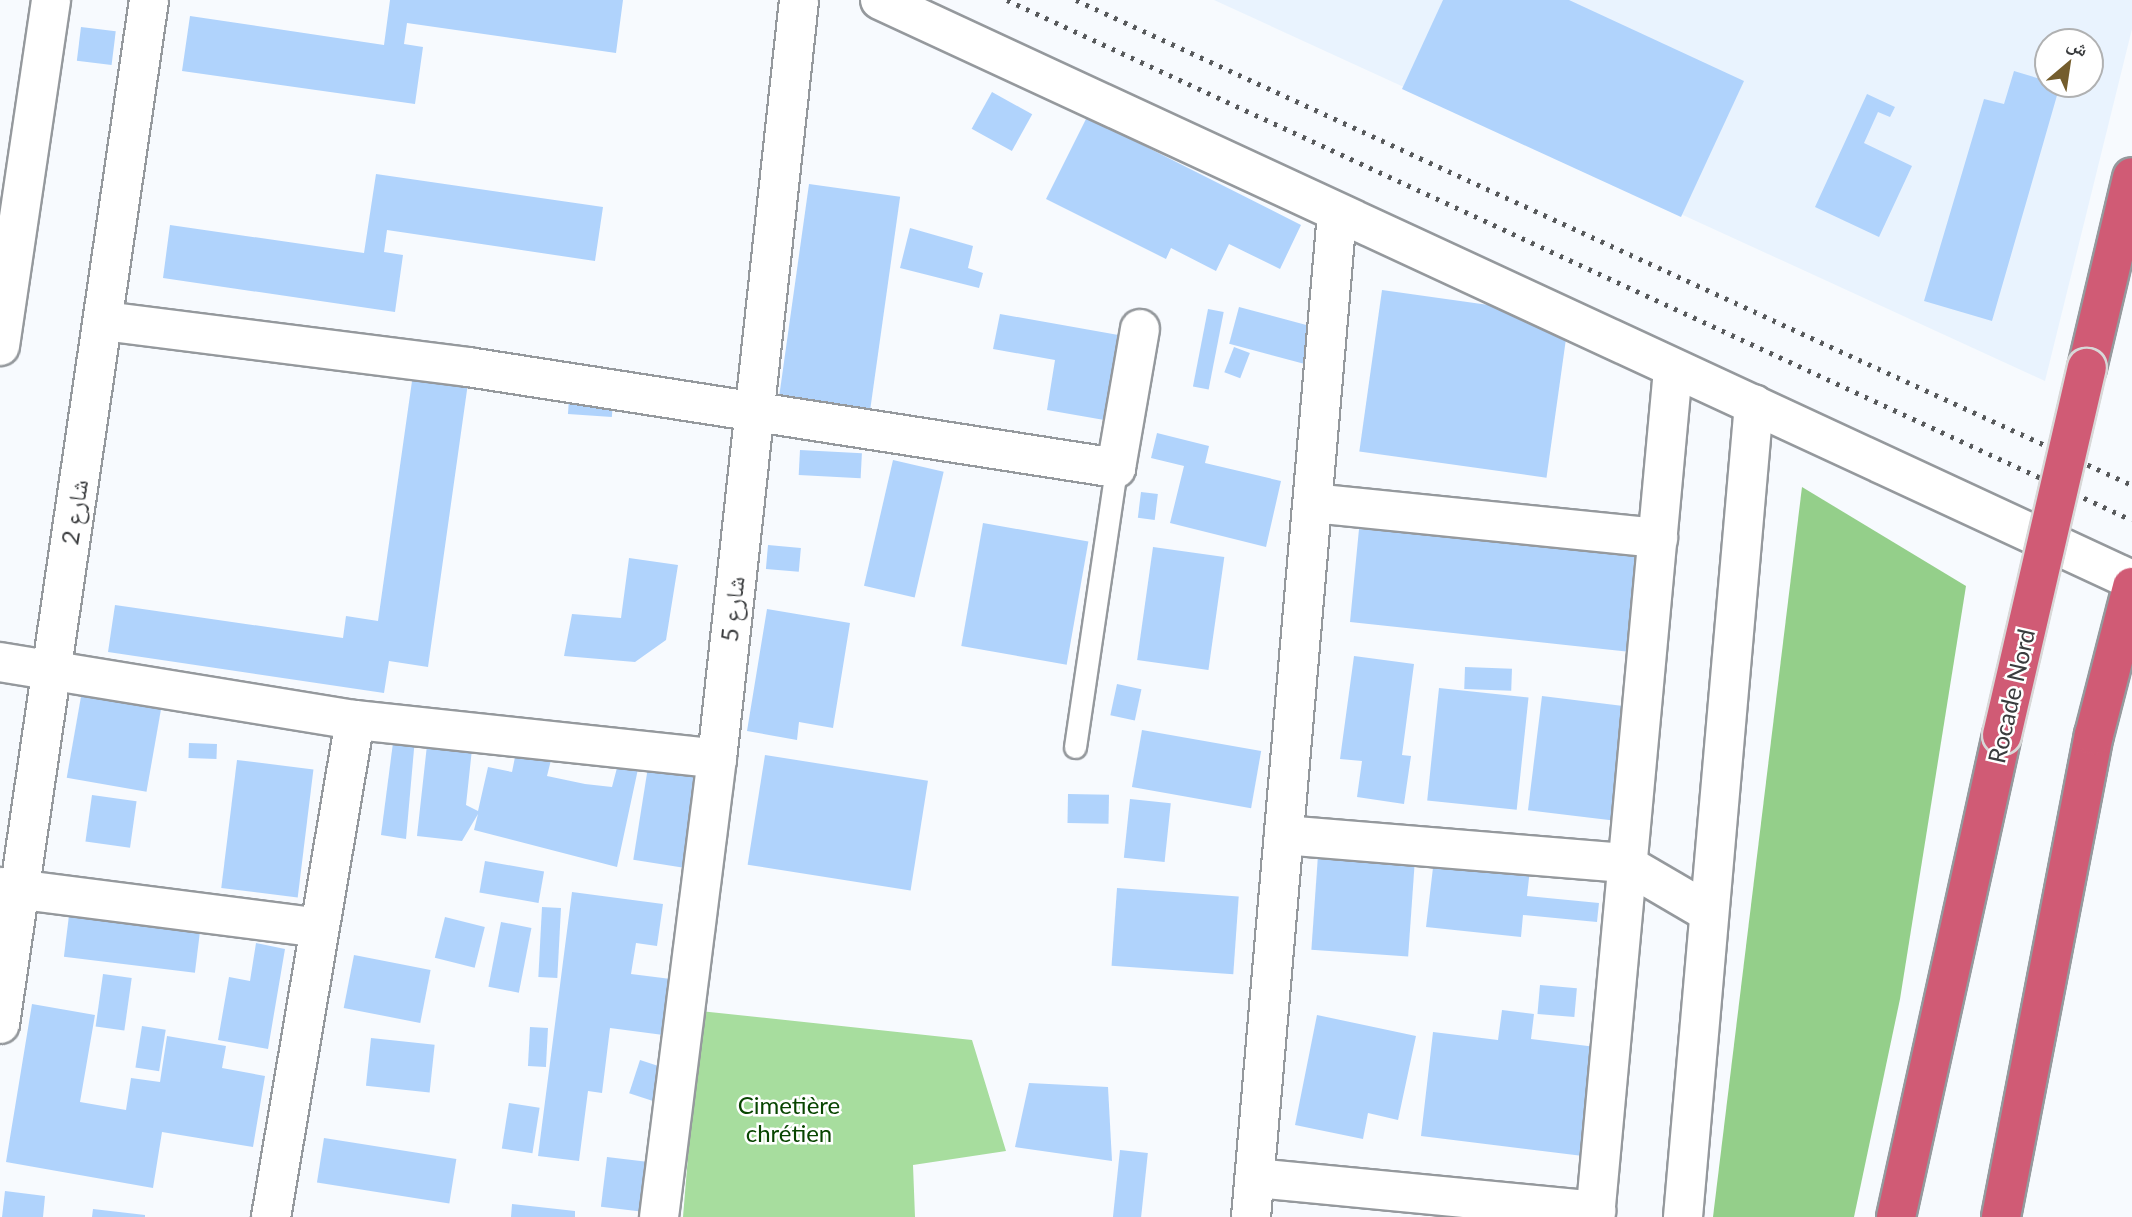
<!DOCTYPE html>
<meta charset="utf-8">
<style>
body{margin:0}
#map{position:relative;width:2132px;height:1217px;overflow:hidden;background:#f7fafe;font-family:Lato,"Noto Naskh Arabic",sans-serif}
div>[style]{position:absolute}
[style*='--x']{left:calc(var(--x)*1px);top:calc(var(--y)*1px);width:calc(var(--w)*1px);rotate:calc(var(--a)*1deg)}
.built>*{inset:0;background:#e9f3fe}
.green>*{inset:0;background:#a7dd9e}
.forest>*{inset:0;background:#94cf8a}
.building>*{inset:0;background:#b0d3fc;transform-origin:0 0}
.roads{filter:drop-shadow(2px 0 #95999d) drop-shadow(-2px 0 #95999d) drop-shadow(0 2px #95999d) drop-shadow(0 -2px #95999d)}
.service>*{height:21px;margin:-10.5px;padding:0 10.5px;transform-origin:10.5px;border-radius:10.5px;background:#fff}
.minor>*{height:38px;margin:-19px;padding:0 19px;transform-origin:19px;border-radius:19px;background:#fff}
.tertiary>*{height:38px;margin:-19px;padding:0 19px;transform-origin:19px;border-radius:19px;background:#fff}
.motorway>*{height:38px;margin:-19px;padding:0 19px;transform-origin:19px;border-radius:19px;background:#d05b75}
.rail>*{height:5px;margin-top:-2.5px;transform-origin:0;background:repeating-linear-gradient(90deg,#57595b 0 3.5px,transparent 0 10.5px)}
.bridges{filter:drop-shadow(2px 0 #d8d8d8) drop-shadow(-2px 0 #d8d8d8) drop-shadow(0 2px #d8d8d8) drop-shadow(0 -2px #d8d8d8)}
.motorway-bridge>*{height:38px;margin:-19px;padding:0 19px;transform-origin:19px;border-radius:19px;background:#d05b75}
span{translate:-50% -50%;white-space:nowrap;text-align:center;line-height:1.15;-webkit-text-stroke:5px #fff;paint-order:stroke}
.street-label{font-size:24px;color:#3a3c3e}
.park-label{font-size:24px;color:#084500}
.north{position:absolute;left:2034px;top:28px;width:70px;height:70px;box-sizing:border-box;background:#fff;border:2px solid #b0b1b2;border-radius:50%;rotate:29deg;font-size:19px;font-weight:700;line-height:28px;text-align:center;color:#3a3c3e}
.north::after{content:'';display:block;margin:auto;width:24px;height:32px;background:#745d2d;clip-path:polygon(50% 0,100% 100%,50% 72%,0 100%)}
</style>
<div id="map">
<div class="built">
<i style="clip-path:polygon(evenodd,1214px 0,2132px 0,2132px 29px,2045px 381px,1214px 0,2048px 42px,2090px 42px,2090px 84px,2048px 84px,2048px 42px)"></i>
</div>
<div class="green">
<i style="clip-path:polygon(700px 1011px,972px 1040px,1006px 1151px,913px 1165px,915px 1217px,683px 1217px)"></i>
</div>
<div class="forest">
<i style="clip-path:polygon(1802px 487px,1966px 586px,1900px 999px,1854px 1217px,1713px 1217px)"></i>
</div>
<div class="building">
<i style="clip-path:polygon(390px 0,623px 0,616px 53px,407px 23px,404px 44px,423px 47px,415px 104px,182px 71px,190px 16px,384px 45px)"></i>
<i style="clip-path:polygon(1443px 0,1569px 0,1744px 81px,1681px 217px,1402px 89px)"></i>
<i style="left:81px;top:27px;width:35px;height:34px;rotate:7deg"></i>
<i style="clip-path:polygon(2014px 71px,2060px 85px,1992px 321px,1924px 301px,1984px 99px,2004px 104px)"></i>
<i style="left:992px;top:92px;width:46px;height:42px;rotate:29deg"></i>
<i style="clip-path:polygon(1867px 94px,1895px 107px,1890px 117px,1878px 112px,1864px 143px,1912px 166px,1879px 237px,1815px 207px)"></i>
<i style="clip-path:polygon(1087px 117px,1301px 225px,1280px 269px,1229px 244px,1216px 271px,1171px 248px,1166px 259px,1046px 199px)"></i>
<i style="clip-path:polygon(376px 174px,603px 207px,595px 261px,387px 230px,384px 252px,403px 255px,395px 312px,163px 278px,170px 225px,364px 253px)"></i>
<i style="left:809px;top:184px;width:92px;height:214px;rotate:8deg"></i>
<i style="clip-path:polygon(910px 228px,973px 246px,968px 268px,983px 273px,979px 288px,900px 268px)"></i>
<i style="left:1382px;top:290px;width:189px;height:163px;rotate:8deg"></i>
<i style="left:1239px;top:307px;width:89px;height:38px;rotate:15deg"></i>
<i style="left:1208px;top:309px;width:16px;height:79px;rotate:11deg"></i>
<i style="clip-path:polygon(1000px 314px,1124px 336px,1110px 421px,1047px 410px,1055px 360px,993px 349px)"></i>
<i style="left:1234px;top:347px;width:17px;height:27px;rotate:21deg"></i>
<i style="clip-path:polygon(413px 374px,468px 383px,428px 667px,389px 661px,384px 693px,108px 652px,115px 605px,343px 638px,346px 616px,378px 621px)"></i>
<i style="left:569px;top:399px;width:44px;height:15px;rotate:4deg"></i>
<i style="clip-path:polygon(1157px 433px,1209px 446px,1205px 463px,1281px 481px,1266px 547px,1170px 523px,1184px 466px,1151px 458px)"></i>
<i style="left:800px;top:450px;width:62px;height:25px;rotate:3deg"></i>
<i style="left:893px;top:460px;width:52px;height:129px;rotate:13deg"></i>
<i style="left:1141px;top:492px;width:17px;height:26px;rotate:7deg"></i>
<i style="left:983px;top:523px;width:107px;height:125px;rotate:10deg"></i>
<i style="clip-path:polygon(1428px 525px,1650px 557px,1640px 653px,1350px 622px,1359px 529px,1427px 535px)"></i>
<i style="left:768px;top:545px;width:33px;height:24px;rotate:5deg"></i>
<i style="left:1153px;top:547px;width:72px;height:114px;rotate:8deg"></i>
<i style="clip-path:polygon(629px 558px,678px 565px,666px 640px,635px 662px,564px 656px,572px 614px,621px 618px)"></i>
<i style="clip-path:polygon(767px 609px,850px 623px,833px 728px,799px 722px,797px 740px,747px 731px)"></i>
<i style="clip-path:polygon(1354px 656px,1414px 664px,1402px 755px,1411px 756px,1404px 804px,1357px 797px,1362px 761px,1340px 759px)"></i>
<i style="left:1465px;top:667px;width:47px;height:22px;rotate:2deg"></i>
<i style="left:1117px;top:684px;width:25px;height:32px;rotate:12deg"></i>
<i style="left:1439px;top:688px;width:90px;height:113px;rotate:6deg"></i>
<i style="left:82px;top:691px;width:81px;height:88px;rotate:10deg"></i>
<i style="left:1542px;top:696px;width:90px;height:115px;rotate:7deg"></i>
<i style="left:1142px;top:730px;width:121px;height:58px;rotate:10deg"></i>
<i style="clip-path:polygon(394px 735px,415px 738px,406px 839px,381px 835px)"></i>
<i style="left:189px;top:743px;width:28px;height:15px;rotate:2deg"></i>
<i style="clip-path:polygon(427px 745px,472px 749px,466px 805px,478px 811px,488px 767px,512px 772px,516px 752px,551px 760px,547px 776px,585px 784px,612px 787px,618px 764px,638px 769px,617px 867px,474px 830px,478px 814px,462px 841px,417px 836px)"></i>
<i style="left:765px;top:755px;width:165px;height:111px;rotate:9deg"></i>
<i style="left:237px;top:760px;width:77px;height:129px;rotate:7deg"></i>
<i style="left:648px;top:767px;width:67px;height:94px;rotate:9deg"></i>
<i style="left:1068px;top:794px;width:41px;height:29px;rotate:1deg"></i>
<i style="left:92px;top:795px;width:45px;height:47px;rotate:8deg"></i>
<i style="left:1130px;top:799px;width:41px;height:59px;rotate:6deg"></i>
<i style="left:1318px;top:855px;width:97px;height:95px;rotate:4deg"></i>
<i style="clip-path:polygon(1434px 859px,1530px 869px,1527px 896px,1599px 903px,1597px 922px,1523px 915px,1521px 937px,1426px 927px)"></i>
<i style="left:485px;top:861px;width:60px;height:32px;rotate:10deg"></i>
<i style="left:1117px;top:888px;width:122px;height:78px;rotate:4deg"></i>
<i style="clip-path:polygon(572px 892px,663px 904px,657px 946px,636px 943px,631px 974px,679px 980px,671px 1036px,610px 1028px,602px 1093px,588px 1091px,579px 1161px,538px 1156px)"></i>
<i style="left:70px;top:907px;width:132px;height:50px;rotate:7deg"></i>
<i style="left:542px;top:907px;width:19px;height:70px;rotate:3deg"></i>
<i style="left:445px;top:917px;width:41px;height:42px;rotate:14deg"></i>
<i style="left:501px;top:922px;width:31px;height:66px;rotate:11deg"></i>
<i style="clip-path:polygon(256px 943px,285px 949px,268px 1049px,218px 1040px,229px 977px,250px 981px)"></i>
<i style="left:354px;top:955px;width:78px;height:54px;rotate:11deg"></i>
<i style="left:103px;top:974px;width:29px;height:53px;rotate:8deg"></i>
<i style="left:1540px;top:985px;width:37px;height:29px;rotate:5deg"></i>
<i style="clip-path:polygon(32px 1004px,95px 1015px,80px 1102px,126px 1110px,131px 1078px,160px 1082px,167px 1036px,226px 1046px,222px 1068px,265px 1076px,253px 1147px,162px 1132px,153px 1188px,6px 1162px)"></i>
<i style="clip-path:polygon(1502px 1010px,1534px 1014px,1531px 1039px,1596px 1047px,1583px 1156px,1421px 1136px,1433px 1032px,1498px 1040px)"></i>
<i style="clip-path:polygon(1317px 1015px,1416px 1036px,1398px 1120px,1368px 1113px,1363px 1139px,1295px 1125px)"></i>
<i style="left:142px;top:1026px;width:24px;height:42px;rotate:9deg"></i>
<i style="left:530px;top:1027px;width:18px;height:39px;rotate:3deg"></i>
<i style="left:371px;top:1038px;width:64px;height:48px;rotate:6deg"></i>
<i style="left:640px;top:1060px;width:25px;height:35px;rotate:18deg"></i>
<i style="clip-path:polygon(1029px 1083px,1108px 1087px,1112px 1161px,1015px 1147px)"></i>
<i style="left:509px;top:1103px;width:31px;height:46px;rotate:9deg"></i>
<i style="left:324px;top:1138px;width:134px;height:45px;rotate:9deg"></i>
<i style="left:1120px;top:1150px;width:28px;height:68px;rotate:6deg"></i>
<i style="left:607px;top:1157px;width:42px;height:50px;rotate:7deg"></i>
<i style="clip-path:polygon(5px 1191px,45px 1196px,43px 1217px,2px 1217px)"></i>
<i style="clip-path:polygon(512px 1204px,575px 1211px,575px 1217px,511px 1217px)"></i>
<i style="clip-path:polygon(93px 1209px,145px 1215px,145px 1217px,92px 1217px)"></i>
</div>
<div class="roads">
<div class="service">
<i style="--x:1075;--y:747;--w:282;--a:-81.6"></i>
</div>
<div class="minor">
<i style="--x:104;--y:321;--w:367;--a:7.2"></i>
<i style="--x:468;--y:367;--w:656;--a:8.86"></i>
<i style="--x:1116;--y:468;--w:141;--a:-80.2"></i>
<i style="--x:0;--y:346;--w:350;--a:-81.6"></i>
<i style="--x:1313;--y:503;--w:347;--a:5.8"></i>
<i style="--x:0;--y:662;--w:360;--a:9.3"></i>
<i style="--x:355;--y:720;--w:364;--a:6.1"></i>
<i style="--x:1284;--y:835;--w:341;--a:4.7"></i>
<i style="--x:1624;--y:863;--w:97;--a:30.3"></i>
<i style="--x:0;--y:887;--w:321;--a:7.3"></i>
<i style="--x:0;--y:1024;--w:1035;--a:-81.72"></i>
<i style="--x:1255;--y:1178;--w:343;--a:5.5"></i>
<i style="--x:271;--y:1217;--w:504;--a:-80.41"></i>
<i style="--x:659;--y:1217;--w:462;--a:-82.8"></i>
<i style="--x:717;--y:759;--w:763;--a:-83.83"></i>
<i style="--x:1251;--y:1217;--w:1007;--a:-85.1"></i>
</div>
<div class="tertiary">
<i style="--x:880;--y:0;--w:1380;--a:24.86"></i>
<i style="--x:1595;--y:1217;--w:851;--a:-84.74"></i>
<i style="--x:1683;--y:1217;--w:816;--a:-85.01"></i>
</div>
<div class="motorway">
<i style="--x:2087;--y:368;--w:196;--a:-76.7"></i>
<i style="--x:1896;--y:1217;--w:494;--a:-77.6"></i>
<i style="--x:2001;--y:1217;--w:491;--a:-79.1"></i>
<i style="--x:2094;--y:735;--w:153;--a:-75.6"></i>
</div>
</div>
<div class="rail">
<i style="--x:1007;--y:0;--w:1239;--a:24.81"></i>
<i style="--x:1076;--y:0;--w:1162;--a:24.67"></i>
</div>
<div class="bridges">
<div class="motorway-bridge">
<i style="--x:2002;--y:735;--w:377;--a:-77"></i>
</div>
</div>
<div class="street-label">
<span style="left:74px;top:512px;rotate:-81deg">شارع 2</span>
<span style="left:732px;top:609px;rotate:-84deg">شارع 5</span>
<span style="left:2011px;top:696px;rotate:-77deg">Rocade Nord</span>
</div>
<div class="park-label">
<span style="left:789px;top:1119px">Cimetière<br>chrétien</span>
</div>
<div class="north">ش</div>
</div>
